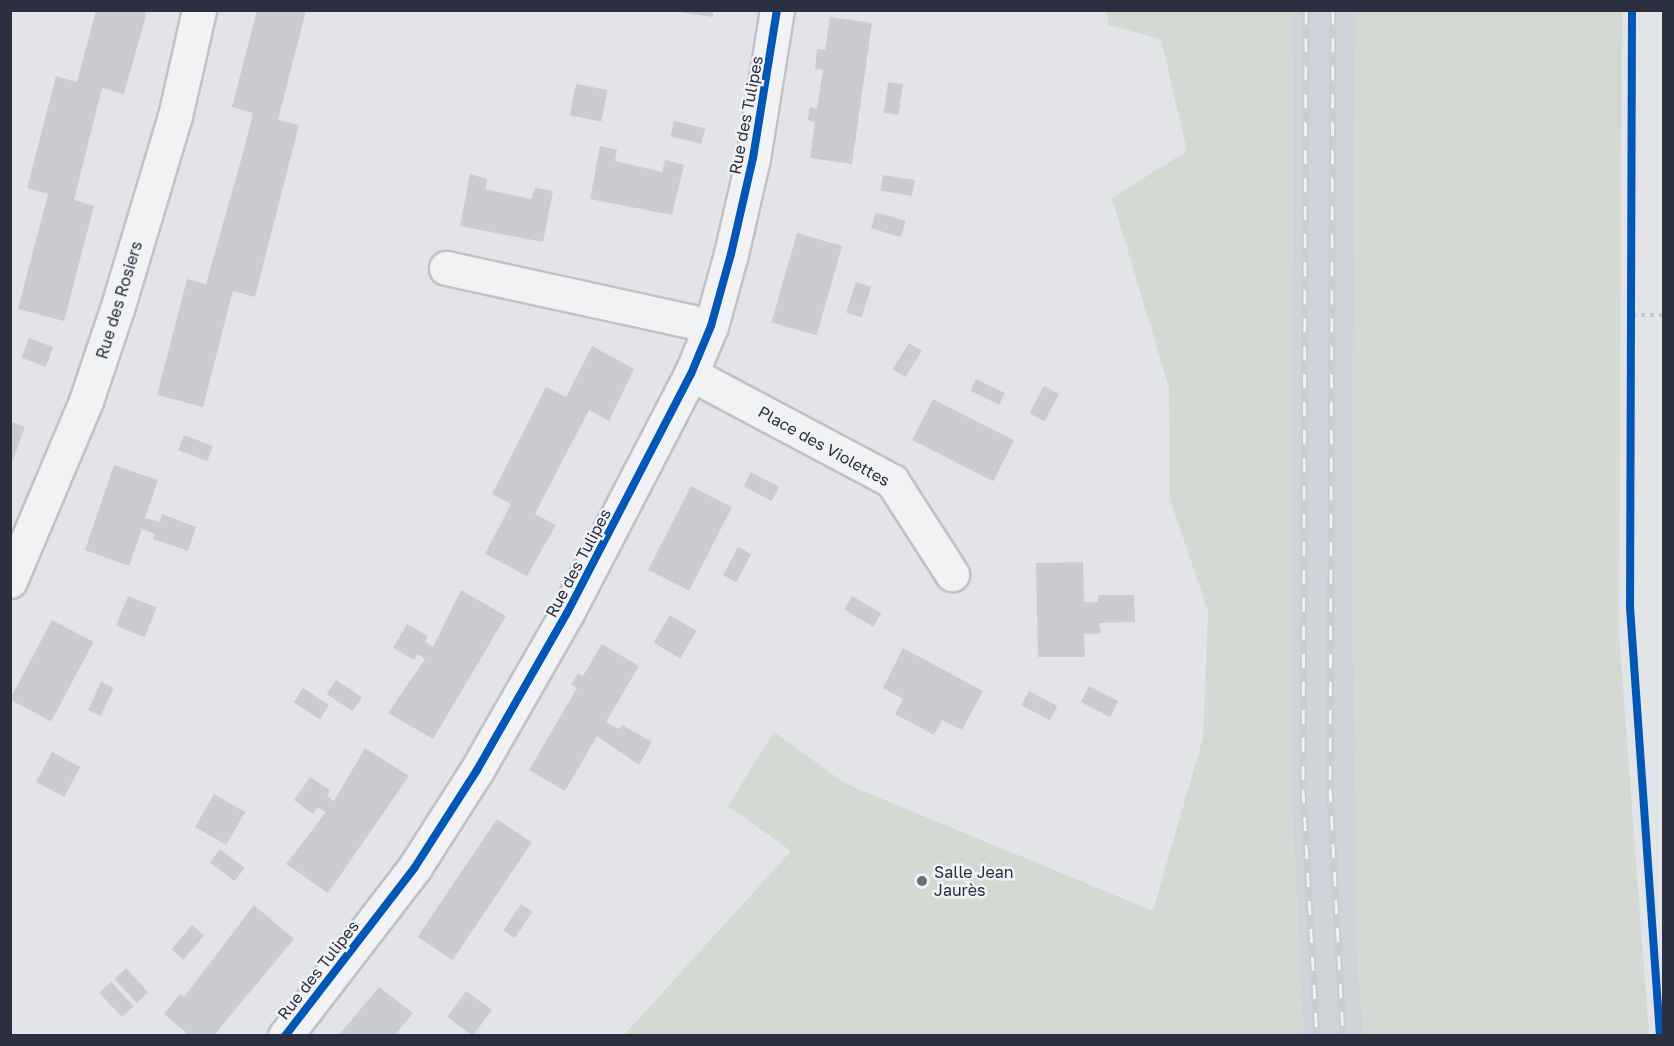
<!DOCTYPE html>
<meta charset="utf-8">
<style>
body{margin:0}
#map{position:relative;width:1674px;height:1046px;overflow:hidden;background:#e3e4e7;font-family:"Golos Text",sans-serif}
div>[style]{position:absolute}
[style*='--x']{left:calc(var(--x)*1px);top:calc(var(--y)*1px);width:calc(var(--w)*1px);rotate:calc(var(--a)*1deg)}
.built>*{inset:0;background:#d1d3da}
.green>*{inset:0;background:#d2dad3}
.building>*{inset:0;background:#cbcccf;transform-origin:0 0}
.path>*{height:4px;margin-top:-2px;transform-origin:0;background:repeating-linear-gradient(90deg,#c4c5ca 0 4.5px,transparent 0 9px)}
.roads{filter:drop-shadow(2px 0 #c1c2c5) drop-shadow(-2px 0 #c1c2c5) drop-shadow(0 2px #c1c2c5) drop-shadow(0 -2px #c1c2c5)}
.minor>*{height:33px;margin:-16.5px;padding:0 16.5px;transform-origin:16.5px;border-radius:16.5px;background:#f1f2f4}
.rail>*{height:7px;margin-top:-3.5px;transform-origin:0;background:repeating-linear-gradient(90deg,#f0f2f6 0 14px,#cbcccf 0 28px);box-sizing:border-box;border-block:2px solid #cbcccf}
.cycleway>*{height:8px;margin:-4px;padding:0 4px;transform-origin:4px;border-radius:4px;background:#0057b8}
.dots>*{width:16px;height:16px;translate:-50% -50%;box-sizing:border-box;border:3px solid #f0f2f6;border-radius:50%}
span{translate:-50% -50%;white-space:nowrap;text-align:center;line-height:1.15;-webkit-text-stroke:5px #f0f2f6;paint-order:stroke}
.street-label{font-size:16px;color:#2a303f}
.poi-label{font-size:16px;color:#2a303f}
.left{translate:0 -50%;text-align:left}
.frame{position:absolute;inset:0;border:12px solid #2a303f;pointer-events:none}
</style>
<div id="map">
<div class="built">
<i style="clip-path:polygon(1293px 11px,1355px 11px,1353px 599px,1358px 962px,1364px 1035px,1303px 1035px,1291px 789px)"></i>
</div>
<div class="green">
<i style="clip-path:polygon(1107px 11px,1293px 11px,1291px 789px,1303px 1035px,624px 1035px,791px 851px,728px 806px,774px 732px,846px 784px,1153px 911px,1203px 738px,1208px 611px,1170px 499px,1169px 388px,1112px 198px,1187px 151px,1161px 39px,1108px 25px)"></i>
<i style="clip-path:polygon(1355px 11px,1622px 11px,1619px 633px,1649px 1035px,1364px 1035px,1358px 962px,1353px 599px)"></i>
</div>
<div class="building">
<i style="clip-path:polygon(96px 10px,146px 10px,145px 19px,124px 94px,102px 88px,74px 200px,94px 206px,64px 321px,18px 309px,48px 194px,27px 188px,56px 76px,77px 82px)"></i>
<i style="clip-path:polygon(257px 10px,306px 10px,278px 120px,299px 125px,255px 297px,233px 291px,203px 407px,157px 395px,187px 279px,206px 284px,243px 153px,253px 113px,232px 107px)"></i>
<i style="clip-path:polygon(666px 10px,713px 10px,713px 17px)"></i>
<i style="clip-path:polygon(830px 17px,872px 23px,852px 164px,810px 158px,815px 122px,808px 120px,810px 107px,817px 109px,823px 70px,815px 69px,817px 49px,825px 50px)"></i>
<i style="left:888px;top:82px;width:15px;height:31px;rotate:8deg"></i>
<i style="left:576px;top:84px;width:32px;height:32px;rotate:11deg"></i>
<i style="left:674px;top:121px;width:32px;height:16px;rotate:13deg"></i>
<i style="clip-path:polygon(600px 146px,617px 150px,615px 161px,662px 172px,665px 160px,684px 165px,672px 215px,590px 199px)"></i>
<i style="clip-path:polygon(470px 174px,487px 179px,486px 189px,508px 194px,531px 199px,535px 188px,553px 191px,543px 242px,460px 226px)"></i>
<i style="left:883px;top:175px;width:32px;height:16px;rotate:9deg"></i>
<i style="left:876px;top:212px;width:31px;height:17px;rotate:17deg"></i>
<i style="left:797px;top:233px;width:47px;height:93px;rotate:16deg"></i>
<i style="left:856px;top:282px;width:16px;height:32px;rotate:18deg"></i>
<i style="left:29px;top:338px;width:26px;height:21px;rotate:21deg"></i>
<i style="left:909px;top:343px;width:15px;height:31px;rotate:32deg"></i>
<i style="clip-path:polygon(592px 346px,634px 369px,609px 421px,589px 410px,553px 479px,535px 514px,556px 525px,527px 576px,485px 554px,511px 504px,492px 494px,546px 387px,566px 397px)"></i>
<i style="left:976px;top:379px;width:32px;height:13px;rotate:26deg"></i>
<i style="left:1044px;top:386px;width:17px;height:31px;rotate:28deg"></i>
<i style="left:933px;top:399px;width:91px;height:46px;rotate:27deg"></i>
<i style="clip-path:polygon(10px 421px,25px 427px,11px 465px,10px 465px)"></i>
<i style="left:184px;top:435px;width:31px;height:16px;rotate:21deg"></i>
<i style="clip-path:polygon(114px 465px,158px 480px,145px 518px,160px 522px,162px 514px,196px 527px,188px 551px,153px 539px,155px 534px,142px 529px,129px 566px,85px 550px)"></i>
<i style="left:751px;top:472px;width:32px;height:16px;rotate:28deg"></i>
<i style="left:691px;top:486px;width:46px;height:94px;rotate:27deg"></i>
<i style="left:738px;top:547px;width:15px;height:32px;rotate:28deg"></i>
<i style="clip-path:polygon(1083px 562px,1084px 602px,1098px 602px,1098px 595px,1134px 595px,1135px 622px,1099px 623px,1101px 634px,1084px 634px,1085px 657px,1038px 657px,1036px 563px)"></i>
<i style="clip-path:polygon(461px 590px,506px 616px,433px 739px,388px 713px,425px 659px,417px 654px,414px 660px,393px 648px,407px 624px,428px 636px,425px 642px,433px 647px)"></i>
<i style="left:128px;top:596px;width:31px;height:32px;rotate:22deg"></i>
<i style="left:852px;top:596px;width:34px;height:16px;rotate:30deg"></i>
<i style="left:670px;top:615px;width:31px;height:32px;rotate:31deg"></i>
<i style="left:52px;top:620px;width:47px;height:90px;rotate:28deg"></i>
<i style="clip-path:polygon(602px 644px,639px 666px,606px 722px,619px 729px,622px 725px,652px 742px,639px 765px,597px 736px,565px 791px,529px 770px,577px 688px,571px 684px,578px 673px,583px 676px)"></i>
<i style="clip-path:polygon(903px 648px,983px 691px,962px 730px,942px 720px,934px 735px,895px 714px,903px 699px,883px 688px)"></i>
<i style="left:336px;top:680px;width:31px;height:17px;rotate:33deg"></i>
<i style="left:101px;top:682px;width:14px;height:31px;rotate:25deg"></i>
<i style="left:1089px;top:686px;width:33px;height:18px;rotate:27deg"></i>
<i style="left:303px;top:688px;width:31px;height:17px;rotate:33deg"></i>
<i style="left:1029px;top:691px;width:32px;height:16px;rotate:28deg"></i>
<i style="clip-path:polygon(365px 748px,409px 776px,328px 893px,286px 864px,326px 812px,318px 808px,313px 814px,294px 800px,310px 777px,330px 790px,327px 796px,334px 801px)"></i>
<i style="left:52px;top:752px;width:32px;height:34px;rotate:28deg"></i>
<i style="left:214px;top:794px;width:36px;height:38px;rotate:30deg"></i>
<i style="left:497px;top:819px;width:42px;height:142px;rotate:34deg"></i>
<i style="left:220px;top:849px;width:31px;height:17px;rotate:37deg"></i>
<i style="left:521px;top:904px;width:14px;height:32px;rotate:34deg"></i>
<i style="clip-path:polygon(254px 905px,294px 939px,214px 1035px,189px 1035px,164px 1014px,180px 994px,184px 997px)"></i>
<i style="left:192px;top:925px;width:16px;height:32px;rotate:40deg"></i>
<i style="left:126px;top:968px;width:33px;height:16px;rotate:47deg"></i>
<i style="left:111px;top:982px;width:33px;height:16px;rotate:47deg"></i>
<i style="clip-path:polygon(379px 987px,413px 1013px,395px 1035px,339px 1035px)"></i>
<i style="left:466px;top:991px;width:32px;height:32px;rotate:36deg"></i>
</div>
<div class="path">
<i style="--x:1632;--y:315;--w:32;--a:0"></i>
<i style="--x:1658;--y:1015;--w:6;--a:0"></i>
</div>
<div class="roads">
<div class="minor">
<i style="--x:446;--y:268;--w:271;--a:12.3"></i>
<i style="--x:691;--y:374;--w:228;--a:28"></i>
<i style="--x:892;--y:481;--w:111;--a:57.2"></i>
<i style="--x:10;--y:581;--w:195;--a:-67.1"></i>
<i style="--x:86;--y:401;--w:97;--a:-71.4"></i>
<i style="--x:117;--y:309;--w:202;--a:-73.3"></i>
<i style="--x:175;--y:116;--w:109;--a:-77.2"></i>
<i style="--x:285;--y:1036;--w:213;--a:-52.4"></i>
<i style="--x:415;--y:867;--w:115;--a:-57.4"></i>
<i style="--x:477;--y:770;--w:181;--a:-60.2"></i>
<i style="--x:567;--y:613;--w:269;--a:-62.6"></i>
<i style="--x:691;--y:374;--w:52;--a:-67.4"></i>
<i style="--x:711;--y:326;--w:75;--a:-74.5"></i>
<i style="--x:731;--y:254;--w:98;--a:-77.1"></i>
<i style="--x:753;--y:158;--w:150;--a:-80.8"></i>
</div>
</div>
<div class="rail">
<i style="--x:1306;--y:10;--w:779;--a:90.22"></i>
<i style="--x:1303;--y:789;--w:247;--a:86.8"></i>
<i style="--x:1333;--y:10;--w:778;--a:90.22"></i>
<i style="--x:1330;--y:788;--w:248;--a:87"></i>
</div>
<div class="cycleway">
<i style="--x:1632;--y:10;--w:597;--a:90.19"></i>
<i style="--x:1630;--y:607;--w:430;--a:86"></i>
<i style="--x:285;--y:1036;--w:213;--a:-52.4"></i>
<i style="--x:415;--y:867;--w:115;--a:-57.4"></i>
<i style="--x:477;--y:770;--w:181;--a:-60.2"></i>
<i style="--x:567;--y:613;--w:269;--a:-62.6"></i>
<i style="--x:691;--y:374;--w:52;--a:-67.4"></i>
<i style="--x:711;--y:326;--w:75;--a:-74.5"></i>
<i style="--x:731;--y:254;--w:98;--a:-77.1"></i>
<i style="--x:753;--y:158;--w:150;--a:-80.8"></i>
</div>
<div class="dots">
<i style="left:922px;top:881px;background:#6b6f7a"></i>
</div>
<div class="street-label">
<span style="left:746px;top:115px;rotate:-79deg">Rue des Tulipes</span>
<span style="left:119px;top:300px;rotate:-73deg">Rue des Rosiers</span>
<span style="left:824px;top:446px;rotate:29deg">Place des Violettes</span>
<span style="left:578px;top:563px;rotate:-62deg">Rue des Tulipes</span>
<span style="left:318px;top:970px;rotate:-52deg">Rue des Tulipes</span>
</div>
<div class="poi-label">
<span class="left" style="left:934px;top:881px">Salle Jean<br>Jaurès</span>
</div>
<div class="frame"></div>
</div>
